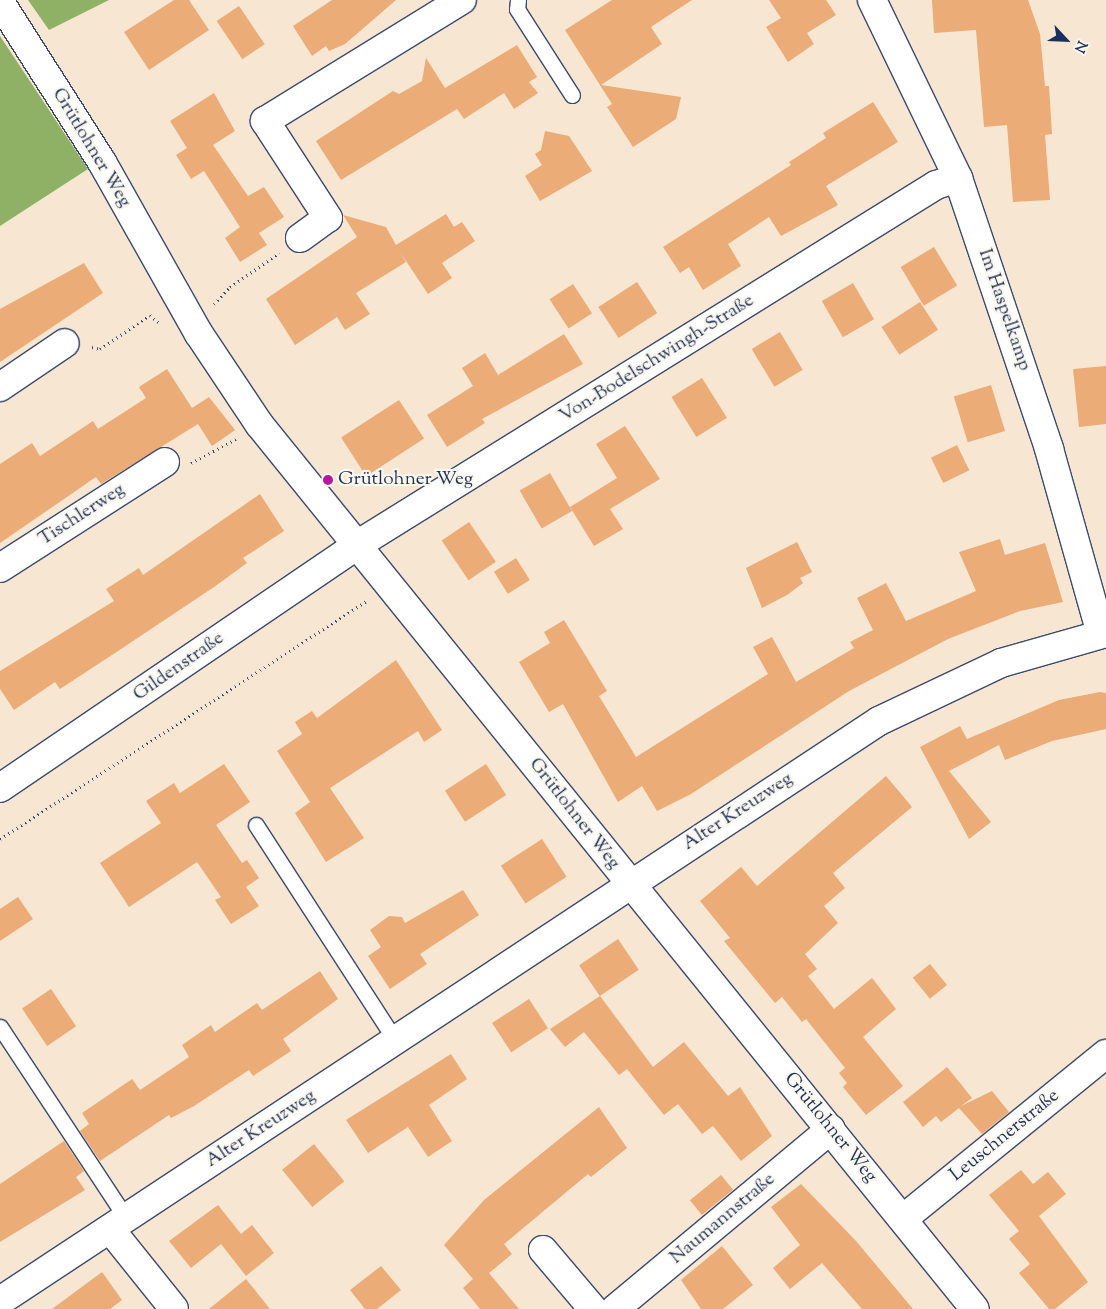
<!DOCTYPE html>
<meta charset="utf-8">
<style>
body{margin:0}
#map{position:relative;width:1106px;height:1309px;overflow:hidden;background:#f7e6d1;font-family:"Sorts Mill Goudy",serif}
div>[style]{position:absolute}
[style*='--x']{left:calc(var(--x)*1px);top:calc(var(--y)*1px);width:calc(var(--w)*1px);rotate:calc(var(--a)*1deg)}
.forest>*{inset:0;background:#8fb166}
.building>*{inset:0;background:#ebac77;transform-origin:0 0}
.path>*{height:3px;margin-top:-1.5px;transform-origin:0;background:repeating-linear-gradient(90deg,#3c4a6f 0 1px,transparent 0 5px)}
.roads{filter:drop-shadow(1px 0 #3c4a6f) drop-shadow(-1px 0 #3c4a6f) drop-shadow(0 1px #3c4a6f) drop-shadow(0 -1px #3c4a6f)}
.lane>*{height:15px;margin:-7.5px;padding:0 7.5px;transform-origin:7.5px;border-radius:7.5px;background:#fff}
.street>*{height:28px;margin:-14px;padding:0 14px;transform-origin:14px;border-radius:14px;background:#fff}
.dots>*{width:14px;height:14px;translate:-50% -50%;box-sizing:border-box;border:2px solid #fbf7ec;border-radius:50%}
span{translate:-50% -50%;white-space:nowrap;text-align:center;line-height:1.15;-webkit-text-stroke:4.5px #fbf7ec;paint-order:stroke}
.street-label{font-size:19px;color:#1b2f5e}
.poi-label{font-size:19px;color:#1b2f5e}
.left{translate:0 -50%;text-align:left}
.north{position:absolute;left:1041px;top:15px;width:50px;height:50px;-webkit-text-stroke:4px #fbf7ec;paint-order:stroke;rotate:115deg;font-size:14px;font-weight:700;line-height:20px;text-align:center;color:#1b2f5e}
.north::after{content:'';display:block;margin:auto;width:18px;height:22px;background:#1b2f5e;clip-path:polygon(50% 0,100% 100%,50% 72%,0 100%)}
</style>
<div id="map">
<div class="forest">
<i style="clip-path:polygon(28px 0,109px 0,49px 30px)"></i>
<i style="clip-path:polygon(0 36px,88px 169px,0 226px)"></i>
</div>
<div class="building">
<i style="clip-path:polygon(174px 0,189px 0,209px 30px,149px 70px,124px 32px)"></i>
<i style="clip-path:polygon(332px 0,396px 0,345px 44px,329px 51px,326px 46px,312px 56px,293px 26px)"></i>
<i style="clip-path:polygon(612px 0,692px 0,651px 27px,662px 44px,601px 85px,681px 97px,676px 119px,633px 147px,607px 107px,612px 104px,565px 30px)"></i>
<i style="clip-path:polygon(769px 0,826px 0,836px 15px,807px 33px,814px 44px,788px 62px,766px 27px,781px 18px)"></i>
<i style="clip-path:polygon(932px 0,1028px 0,1040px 34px,1045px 86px,1049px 86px,1052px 134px,1045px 135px,1050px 200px,1013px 202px,1007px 125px,984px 127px,976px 30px,934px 33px)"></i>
<i style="left:239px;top:6px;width:46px;height:27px;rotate:56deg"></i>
<i style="clip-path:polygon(517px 45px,537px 77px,529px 82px,538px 93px,514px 109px,504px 93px,464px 119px,457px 109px,341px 180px,316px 141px,393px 91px,399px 94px,422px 81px,426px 58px,445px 88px)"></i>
<i style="clip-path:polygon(214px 93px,235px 131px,213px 145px,248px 196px,264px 187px,284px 217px,259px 233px,267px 245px,240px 262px,225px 238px,240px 227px,204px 171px,191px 179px,176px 155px,187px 148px,170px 121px)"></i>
<i style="clip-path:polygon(873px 102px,898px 142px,826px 186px,838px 205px,781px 236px,769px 217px,728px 244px,741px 266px,703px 290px,689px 267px,680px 273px,663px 247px,791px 165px,789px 162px,826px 138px,823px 133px)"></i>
<i style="clip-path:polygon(545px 131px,569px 136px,592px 171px,540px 201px,525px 176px,542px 165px,535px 154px,541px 150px)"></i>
<i style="clip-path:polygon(446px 214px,454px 227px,462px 222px,475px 241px,442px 263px,452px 278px,428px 294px,400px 252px,406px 262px,356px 293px,370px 314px,345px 330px,337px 317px,295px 345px,266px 299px,357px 237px,343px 215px,386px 227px,396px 245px)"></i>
<i style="left:934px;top:247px;width:45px;height:39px;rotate:59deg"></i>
<i style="clip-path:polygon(84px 263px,103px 293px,0 362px,0 309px)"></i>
<i style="left:637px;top:282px;width:37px;height:46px;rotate:57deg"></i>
<i style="left:853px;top:283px;width:42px;height:36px;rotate:60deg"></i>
<i style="left:573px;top:284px;width:35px;height:28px;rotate:57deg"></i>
<i style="left:920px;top:302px;width:33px;height:46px;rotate:57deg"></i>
<i style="left:780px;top:332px;width:44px;height:33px;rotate:59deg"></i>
<i style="clip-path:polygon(564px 334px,583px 364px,482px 419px,485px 423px,447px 447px,427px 415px,473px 386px,462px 368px,485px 353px,498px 375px)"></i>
<i style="clip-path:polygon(1106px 366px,1106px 424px,1079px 427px,1073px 369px)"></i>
<i style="clip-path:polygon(167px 369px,192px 408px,209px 397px,235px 430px,212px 446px,198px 424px,101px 484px,96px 477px,0 543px,0 464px,32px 443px,40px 456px,93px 421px,98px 429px,146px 398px,139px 387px)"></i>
<i style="left:702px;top:378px;width:47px;height:36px;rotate:58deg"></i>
<i style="left:991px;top:385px;width:48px;height:39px;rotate:73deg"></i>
<i style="left:399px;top:400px;width:46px;height:69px;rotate:57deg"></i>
<i style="clip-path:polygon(625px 426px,660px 479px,610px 509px,623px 529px,594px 546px,570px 507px,617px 478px,596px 444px)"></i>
<i style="left:957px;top:445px;width:28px;height:29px;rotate:64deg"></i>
<i style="left:550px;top:473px;width:44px;height:35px;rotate:60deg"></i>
<i style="clip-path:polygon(260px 494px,284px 531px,243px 558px,247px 563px,214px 587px,115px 653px,60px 689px,55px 682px,14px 710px,0 689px,0 671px,114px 601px,106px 589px,139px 568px,143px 575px)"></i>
<i style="left:469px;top:522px;width:48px;height:33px;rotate:56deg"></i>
<i style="clip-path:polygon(1000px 539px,1005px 555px,1045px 543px,1063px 602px,1020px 611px,948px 639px,849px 691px,691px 794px,657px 811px,642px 786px,618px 802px,563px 704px,549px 712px,519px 662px,550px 643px,544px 632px,564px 620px,607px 691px,599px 696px,636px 757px,768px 674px,753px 647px,772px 637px,796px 682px,854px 648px,850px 642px,873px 630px,857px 598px,886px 583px,906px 621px,976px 591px,959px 552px)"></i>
<i style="clip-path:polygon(797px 542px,812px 572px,800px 578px,803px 583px,787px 595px,762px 608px,746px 568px)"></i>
<i style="left:516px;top:558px;width:26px;height:26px;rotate:58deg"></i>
<i style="clip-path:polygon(396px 660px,442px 730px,424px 742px,418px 731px,330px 788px,364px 838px,326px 862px,295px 813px,310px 802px,277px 751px,302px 734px,295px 722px,312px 711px,317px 718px)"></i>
<i style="clip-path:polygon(1100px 692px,1106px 693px,1106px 729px,1052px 741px,1005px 760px,999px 745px,949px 771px,991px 822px,969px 839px,920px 747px,960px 726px,967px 739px,1059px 700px)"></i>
<i style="clip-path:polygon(224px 764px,250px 802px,216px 825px,242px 863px,247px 860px,259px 878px,246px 887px,259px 906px,231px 924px,215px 900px,221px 897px,197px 862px,129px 907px,100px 863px,161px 823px,146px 801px,174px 783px,180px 793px)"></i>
<i style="left:486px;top:764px;width:37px;height:49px;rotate:57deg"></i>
<i style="clip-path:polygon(886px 776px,912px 807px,833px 873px,845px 888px,824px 906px,838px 923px,805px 954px,817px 969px,808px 976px,834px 1009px,872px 978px,896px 1009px,863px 1037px,903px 1086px,866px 1115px,843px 1087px,847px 1083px,839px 1073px,845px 1068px,806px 1019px,802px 1022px,782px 997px,775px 1003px,724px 941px,730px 938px,700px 901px,741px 867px,757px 886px)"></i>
<i style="left:542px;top:839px;width:45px;height:49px;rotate:57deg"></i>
<i style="clip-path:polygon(463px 890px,479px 915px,420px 954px,427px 964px,390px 989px,368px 956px,381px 947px,370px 930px,389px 916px,402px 917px,405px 923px)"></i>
<i style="clip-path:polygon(18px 897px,33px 919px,0 941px,0 909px)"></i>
<i style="left:618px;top:939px;width:37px;height:47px;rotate:56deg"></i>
<i style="left:930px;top:964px;width:27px;height:22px;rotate:51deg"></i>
<i style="clip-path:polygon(320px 971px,338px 999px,283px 1039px,291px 1051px,253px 1076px,249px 1070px,194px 1106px,171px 1118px,169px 1115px,100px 1161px,80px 1131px,89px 1124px,82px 1113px,132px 1079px,140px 1090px,189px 1057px,182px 1045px,211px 1025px,215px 1032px,257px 1003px,262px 1010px)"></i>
<i style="left:51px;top:989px;width:45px;height:35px;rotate:56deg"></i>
<i style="clip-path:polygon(600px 996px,653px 1067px,684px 1042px,728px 1096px,740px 1087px,772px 1136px,741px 1161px,713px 1126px,702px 1134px,678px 1104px,664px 1115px,627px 1069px,619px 1075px,584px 1032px,565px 1047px,550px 1029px)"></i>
<i style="left:529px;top:999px;width:35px;height:44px;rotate:57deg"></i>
<i style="clip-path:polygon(451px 1054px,467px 1079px,429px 1105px,452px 1141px,428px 1157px,408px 1127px,368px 1153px,346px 1120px)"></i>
<i style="clip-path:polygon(947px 1067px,972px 1098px,961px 1106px,992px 1091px,1009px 1112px,982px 1134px,959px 1108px,941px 1122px,936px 1116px,923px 1127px,903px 1102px)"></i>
<i style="clip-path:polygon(599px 1107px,627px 1148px,591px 1177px,588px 1174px,504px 1244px,512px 1254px,489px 1273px,519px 1309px,480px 1309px,463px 1288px,473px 1279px,444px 1245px,484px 1200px)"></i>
<i style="clip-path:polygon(64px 1141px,84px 1171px,76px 1177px,85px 1190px,0 1242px,0 1184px)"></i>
<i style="left:314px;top:1144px;width:48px;height:41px;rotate:51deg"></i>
<i style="clip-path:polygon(1021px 1170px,1033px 1184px,1048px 1172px,1066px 1194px,1039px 1216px,1088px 1282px,1055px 1309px,1049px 1309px,1019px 1273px,1030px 1264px,1009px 1239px,1019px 1231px,989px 1195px)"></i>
<i style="left:721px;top:1175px;width:19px;height:40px;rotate:51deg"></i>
<i style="clip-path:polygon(801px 1184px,856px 1241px,913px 1309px,862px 1309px,822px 1263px,790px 1289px,773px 1268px,800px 1245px,771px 1207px)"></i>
<i style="clip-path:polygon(218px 1205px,241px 1234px,252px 1225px,274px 1253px,246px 1276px,221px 1244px,191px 1268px,169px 1241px)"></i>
<i style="clip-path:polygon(722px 1246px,753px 1285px,723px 1309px,701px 1309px,681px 1280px)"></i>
<i style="clip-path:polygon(381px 1266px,401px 1290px,377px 1309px,365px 1309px,350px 1290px)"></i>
<i style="clip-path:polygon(102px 1272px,122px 1300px,110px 1309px,52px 1309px)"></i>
<i style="clip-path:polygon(246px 1279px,270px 1309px,209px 1309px)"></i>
</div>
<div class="path">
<i style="--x:214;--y:304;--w:23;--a:-47"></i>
<i style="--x:230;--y:287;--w:60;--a:-34.8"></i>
<i style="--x:92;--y:347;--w:8;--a:14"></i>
<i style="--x:100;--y:349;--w:60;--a:-34.2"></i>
<i style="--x:150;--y:315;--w:11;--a:41"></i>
<i style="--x:191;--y:463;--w:51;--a:-28.1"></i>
<i style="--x:0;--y:839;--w:437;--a:-33"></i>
</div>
<div class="roads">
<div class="lane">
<i style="--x:518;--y:0;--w:9;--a:96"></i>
<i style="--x:517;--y:9;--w:102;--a:57.4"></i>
<i style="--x:256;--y:825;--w:256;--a:57.1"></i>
<i style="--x:0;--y:1027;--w:229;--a:56.6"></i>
</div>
<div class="street">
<i style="--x:872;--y:0;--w:198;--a:64.2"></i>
<i style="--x:958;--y:178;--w:286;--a:71.4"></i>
<i style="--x:1049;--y:449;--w:192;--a:74.3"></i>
<i style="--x:0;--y:2;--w:190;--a:57.5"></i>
<i style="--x:102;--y:162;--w:197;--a:60.6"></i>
<i style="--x:199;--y:334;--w:108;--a:56.3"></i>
<i style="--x:259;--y:424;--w:1138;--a:51.03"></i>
<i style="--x:300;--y:238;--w:34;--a:-36"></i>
<i style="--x:328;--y:218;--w:116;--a:-123"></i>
<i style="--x:265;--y:121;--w:231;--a:-31.6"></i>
<i style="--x:0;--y:387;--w:78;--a:-34.1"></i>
<i style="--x:0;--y:568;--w:196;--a:-32.7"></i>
<i style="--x:0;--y:788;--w:432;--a:-34.2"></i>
<i style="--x:357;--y:545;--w:682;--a:-31.87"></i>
<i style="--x:936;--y:185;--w:23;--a:-18"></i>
<i style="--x:904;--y:1218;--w:260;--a:-39.1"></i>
<i style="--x:110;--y:1229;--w:102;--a:51.3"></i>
<i style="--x:543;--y:1250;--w:77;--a:49.7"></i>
<i style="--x:0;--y:1301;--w:1053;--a:-33.42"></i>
<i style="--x:879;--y:721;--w:135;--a:-25.4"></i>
<i style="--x:1001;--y:663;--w:109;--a:-15.9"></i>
<i style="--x:615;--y:1309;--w:281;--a:-39.8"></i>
</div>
</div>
<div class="dots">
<i style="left:328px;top:480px;background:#b5179e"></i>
</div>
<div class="street-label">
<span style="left:91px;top:148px;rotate:59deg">Grütlohner Weg</span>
<span style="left:1004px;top:310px;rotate:71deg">Im Haspelkamp</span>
<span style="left:657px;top:359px;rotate:-32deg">Von-Bodelschwingh-Straße</span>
<span style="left:82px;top:515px;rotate:-33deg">Tischlerweg</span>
<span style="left:179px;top:667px;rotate:-35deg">Gildenstraße</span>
<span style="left:738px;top:812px;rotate:-33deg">Alter Kreuzweg</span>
<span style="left:574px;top:814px;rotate:52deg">Grütlohner Weg</span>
<span style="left:830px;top:1128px;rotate:51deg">Grütlohner Weg</span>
<span style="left:261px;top:1129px;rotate:-33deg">Alter Kreuzweg</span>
<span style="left:1005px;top:1136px;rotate:-39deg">Leuschnerstraße</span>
<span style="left:723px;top:1219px;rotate:-40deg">Naumannstraße</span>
</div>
<div class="poi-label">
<span class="left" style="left:338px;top:480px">Grütlohner Weg</span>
</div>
<div class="north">N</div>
</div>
